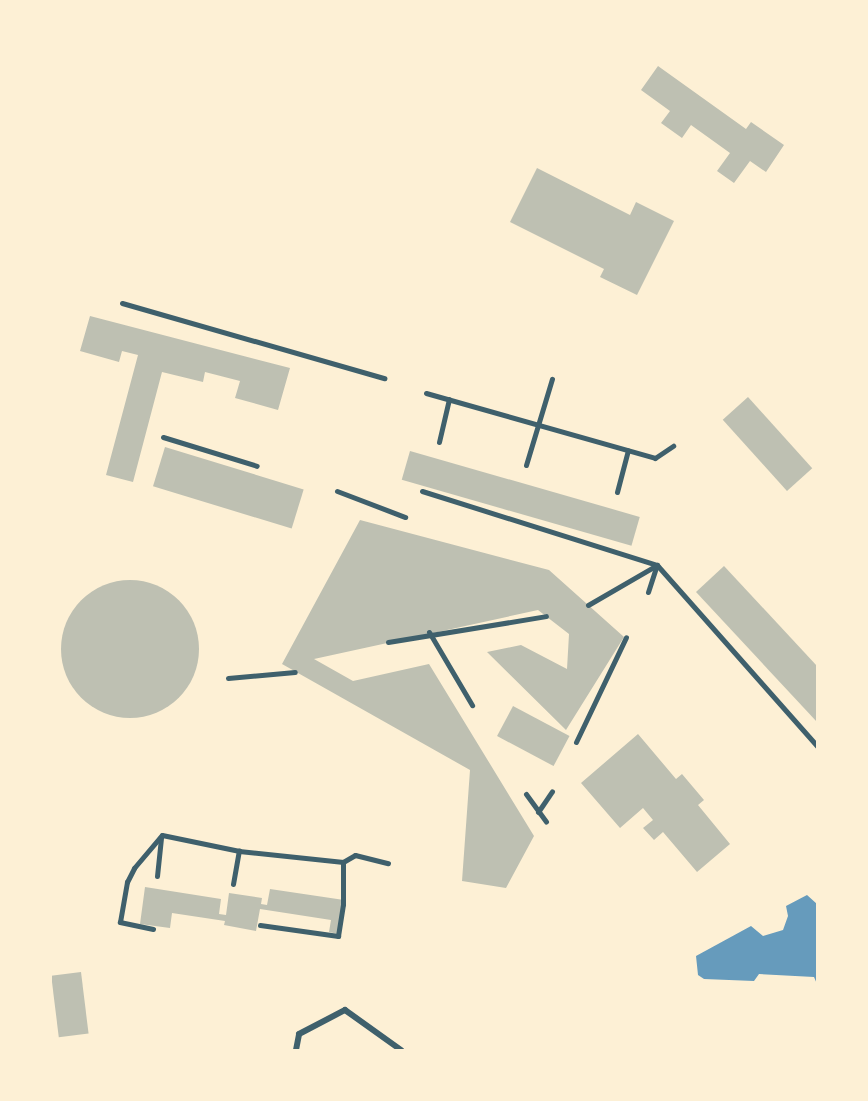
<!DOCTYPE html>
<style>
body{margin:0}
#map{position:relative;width:868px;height:1101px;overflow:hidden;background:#fdf0d5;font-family:Montserrat,sans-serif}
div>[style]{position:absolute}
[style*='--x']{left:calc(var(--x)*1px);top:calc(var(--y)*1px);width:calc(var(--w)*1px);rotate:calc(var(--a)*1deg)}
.water>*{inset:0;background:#669bbc}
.building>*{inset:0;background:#bec0b2;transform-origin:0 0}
.round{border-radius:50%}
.pedestrian>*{height:5px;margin:-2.5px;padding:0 2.5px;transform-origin:2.5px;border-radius:2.5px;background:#3f606c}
.minor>*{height:6px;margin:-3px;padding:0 3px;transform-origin:3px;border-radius:3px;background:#3f606c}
span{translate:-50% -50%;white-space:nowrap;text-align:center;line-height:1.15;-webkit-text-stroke:4.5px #fdf0d5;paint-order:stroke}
.frame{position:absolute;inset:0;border:52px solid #fdf0d5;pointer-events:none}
</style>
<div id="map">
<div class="water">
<i style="clip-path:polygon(807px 895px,817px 904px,817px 984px,814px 977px,759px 974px,754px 981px,704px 979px,698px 975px,696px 956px,751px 926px,763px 936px,783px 930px,788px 916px,786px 906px)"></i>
</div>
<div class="building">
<i style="clip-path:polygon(658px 66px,746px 129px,751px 122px,784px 145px,766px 172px,750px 161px,734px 183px,717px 171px,730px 153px,691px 125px,682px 138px,661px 123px,670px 111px,641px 90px)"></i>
<i style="clip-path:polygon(537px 168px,630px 215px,636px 202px,674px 221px,637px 295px,600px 277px,604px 269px,510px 222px)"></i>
<i style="clip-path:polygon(90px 316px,290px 368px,278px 410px,235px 398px,240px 381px,205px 372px,203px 382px,162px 372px,133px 482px,106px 475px,138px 355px,122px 351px,119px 362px,80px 351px)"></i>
<i style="left:748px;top:397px;width:96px;height:34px;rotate:48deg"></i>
<i style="left:165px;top:447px;width:145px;height:41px;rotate:17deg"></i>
<i style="left:410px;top:451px;width:239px;height:30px;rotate:16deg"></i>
<i style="clip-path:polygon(360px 520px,549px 570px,624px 637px,566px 730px,487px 652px,521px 645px,567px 669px,569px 634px,538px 610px,314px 659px,353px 681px,429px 664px,534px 836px,506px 888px,462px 881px,470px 770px,282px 664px)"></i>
<i style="clip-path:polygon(724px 566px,817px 666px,817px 722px,696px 592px)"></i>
<i class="round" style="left:61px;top:580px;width:138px;height:138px"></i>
<i style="left:513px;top:706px;width:64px;height:34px;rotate:28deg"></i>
<i style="clip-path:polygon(638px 734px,676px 779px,682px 774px,704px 800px,698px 805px,730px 844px,697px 872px,663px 832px,654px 840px,643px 828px,653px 820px,643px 808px,620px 828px,581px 783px)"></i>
<i style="clip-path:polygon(145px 887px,221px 899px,219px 914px,226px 915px,229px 893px,262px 898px,261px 904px,267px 905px,270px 889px,344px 900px,338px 934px,329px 932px,331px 920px,260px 909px,256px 931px,224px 925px,225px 921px,172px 913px,170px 928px,140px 924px)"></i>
<i style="left:81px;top:972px;width:62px;height:30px;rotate:83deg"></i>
</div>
<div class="pedestrian">
<i style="--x:122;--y:303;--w:273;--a:16"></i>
<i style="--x:426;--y:393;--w:238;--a:15.8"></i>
<i style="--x:655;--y:458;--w:22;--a:-34"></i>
<i style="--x:163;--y:437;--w:98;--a:17.1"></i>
<i style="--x:439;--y:442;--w:44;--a:-76.9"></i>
<i style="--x:526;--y:465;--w:90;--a:-73.2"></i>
<i style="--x:337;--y:491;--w:73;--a:20.9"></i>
<i style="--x:422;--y:491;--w:246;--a:17.5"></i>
<i style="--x:657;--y:565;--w:242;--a:48.5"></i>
<i style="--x:617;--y:492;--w:43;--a:-75.3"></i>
<i style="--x:648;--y:592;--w:28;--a:-72"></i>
<i style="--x:588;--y:605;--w:80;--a:-30.1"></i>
<i style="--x:429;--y:632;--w:85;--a:59.5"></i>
<i style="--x:388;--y:642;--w:160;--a:-9.3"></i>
<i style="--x:228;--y:678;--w:67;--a:-5.1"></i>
<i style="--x:576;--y:742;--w:116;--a:-64.5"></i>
<i style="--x:526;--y:794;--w:34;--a:54"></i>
<i style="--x:538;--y:812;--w:25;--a:-56"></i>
<i style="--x:162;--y:835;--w:79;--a:11.7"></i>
<i style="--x:239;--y:851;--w:105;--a:6"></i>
<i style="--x:343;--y:862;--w:14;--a:-30"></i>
<i style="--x:355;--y:855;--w:34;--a:14"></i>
<i style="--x:157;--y:876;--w:39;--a:-84"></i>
<i style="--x:233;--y:884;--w:34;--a:-80"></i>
<i style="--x:260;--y:925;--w:79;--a:8"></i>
<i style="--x:338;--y:936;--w:32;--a:-81"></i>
<i style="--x:343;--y:904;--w:42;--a:-90"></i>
<i style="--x:153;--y:929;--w:34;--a:-168"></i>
<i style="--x:120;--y:922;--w:41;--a:-80.1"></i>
<i style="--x:127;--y:882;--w:16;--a:-63"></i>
<i style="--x:134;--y:868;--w:43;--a:-49.7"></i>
</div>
<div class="minor">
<i style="--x:296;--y:1050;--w:16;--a:-79"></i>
<i style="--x:299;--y:1034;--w:52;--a:-27.6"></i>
<i style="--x:345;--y:1010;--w:69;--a:35.5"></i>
</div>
<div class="frame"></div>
</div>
